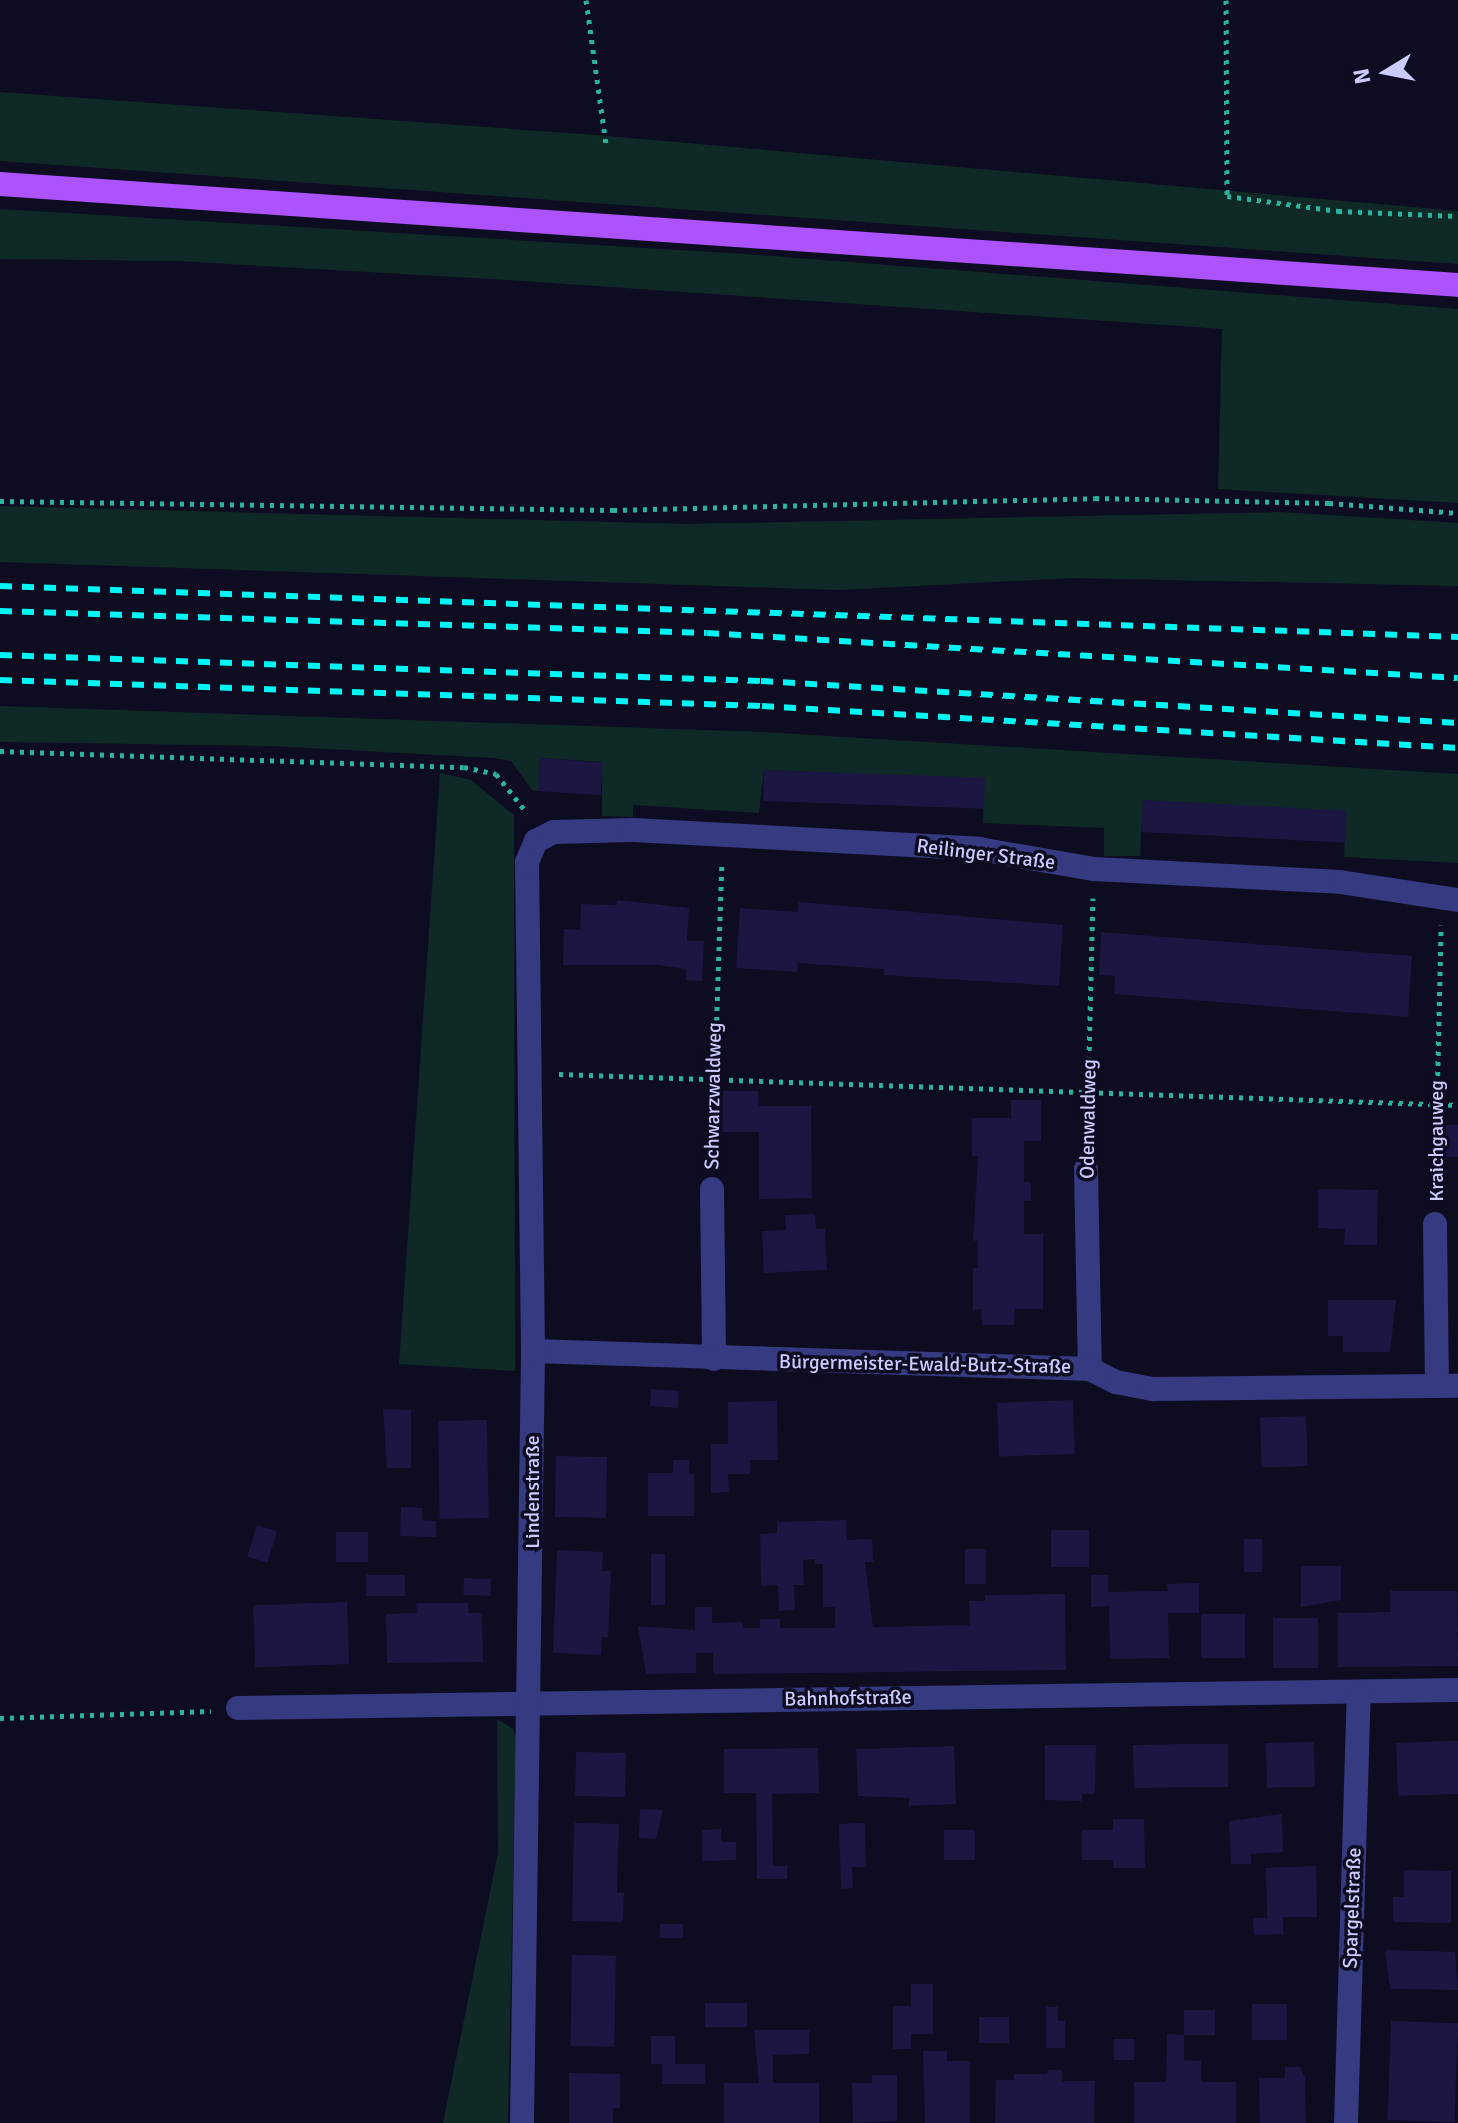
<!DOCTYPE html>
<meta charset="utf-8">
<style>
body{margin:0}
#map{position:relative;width:1458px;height:2123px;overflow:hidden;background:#0d0c20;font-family:Signika,sans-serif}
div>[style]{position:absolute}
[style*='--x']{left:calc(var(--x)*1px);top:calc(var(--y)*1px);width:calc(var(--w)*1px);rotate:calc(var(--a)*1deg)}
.green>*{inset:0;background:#0f2a26}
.building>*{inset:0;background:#1b1742;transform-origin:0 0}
.path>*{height:5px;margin-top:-2.5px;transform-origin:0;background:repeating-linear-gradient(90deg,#29b49d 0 4px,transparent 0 10px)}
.street>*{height:24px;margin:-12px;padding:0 12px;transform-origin:12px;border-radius:12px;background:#353a81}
.primary>*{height:24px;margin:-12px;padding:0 12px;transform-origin:12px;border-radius:12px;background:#ac52ff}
.rail>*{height:6px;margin-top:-3px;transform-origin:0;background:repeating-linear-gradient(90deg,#00f6f5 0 12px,transparent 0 22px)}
span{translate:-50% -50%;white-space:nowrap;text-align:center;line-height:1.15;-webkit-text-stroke:7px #0d0c20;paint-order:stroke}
.street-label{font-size:20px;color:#cbcbff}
.north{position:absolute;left:1346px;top:32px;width:80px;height:80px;-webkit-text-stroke:6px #0d0c20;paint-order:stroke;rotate:260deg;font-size:22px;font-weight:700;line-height:32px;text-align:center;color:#cbcbff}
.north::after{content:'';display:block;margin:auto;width:28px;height:36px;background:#cbcbff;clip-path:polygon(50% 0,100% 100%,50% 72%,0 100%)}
</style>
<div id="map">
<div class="green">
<i style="clip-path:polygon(0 92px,596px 135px,1458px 211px,1458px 264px,0 161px)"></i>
<i style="clip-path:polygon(0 209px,746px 254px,1458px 309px,1458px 503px,1218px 489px,1222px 329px,508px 280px,177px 261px,0 259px)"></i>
<i style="clip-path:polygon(0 506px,686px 524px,1281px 512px,1458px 523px,1458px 586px,1074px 578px,839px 590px,0 562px)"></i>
<i style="clip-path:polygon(0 706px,762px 732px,1458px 774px,1458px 863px,1344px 857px,1346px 812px,1143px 800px,1140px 856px,1104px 856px,1104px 828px,983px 823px,984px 779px,764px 770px,759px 813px,633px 805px,633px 817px,602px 816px,602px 762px,541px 758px,539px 791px,532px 790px,511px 761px,494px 758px,271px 746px,0 742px)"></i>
<i style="clip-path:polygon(440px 773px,471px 780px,514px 815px,515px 1371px,399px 1364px)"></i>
<i style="clip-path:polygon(497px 1719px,513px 1729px,516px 1739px,508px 2123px,443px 2123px,498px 1853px)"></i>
</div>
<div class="building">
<i style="left:540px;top:758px;width:63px;height:33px;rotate:4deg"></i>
<i style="left:764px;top:770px;width:221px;height:31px;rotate:2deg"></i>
<i style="left:1143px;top:800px;width:204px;height:32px;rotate:3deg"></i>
<i style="clip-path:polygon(617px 900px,689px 908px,687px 941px,704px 941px,702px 981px,686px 980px,686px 969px,657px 965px,563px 965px,564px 929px,580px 930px,581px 904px,616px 905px)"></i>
<i style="clip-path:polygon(799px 902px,1063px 925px,1059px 986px,884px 975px,884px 969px,798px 963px,797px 972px,736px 968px,740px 908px,798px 912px)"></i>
<i style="clip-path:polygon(1101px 932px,1412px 956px,1408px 1017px,1114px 994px,1115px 976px,1099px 975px)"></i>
<i style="clip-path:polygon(718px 1091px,758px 1091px,759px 1106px,811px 1106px,812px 1198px,759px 1199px,759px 1132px,719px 1132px)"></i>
<i style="clip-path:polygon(1011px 1100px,1041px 1100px,1041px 1141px,1024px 1141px,1024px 1182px,1031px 1182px,1031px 1201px,1024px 1201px,1024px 1234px,1043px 1234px,1043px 1309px,1015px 1309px,1014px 1325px,982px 1325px,981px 1309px,973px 1310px,973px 1268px,978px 1268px,978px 1240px,973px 1241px,978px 1156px,972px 1156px,972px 1118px,1011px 1118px)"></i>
<i style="left:1441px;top:1125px;width:17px;height:32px"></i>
<i style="clip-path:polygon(1318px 1189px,1378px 1190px,1377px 1245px,1344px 1245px,1345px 1229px,1318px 1228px)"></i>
<i style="clip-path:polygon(815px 1214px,816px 1229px,825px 1229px,827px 1270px,764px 1273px,762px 1231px,786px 1230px,785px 1215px)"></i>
<i style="clip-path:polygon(1328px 1300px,1396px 1300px,1390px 1352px,1343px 1352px,1343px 1336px,1328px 1336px)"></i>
<i style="left:651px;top:1389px;width:28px;height:17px;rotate:4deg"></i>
<i style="left:1073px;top:1400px;width:54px;height:76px;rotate:88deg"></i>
<i style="clip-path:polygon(777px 1401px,778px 1460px,750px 1460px,750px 1474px,728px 1474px,729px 1492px,711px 1493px,711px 1444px,728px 1444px,728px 1402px)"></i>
<i style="clip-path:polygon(383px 1409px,411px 1410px,411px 1468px,387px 1468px)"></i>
<i style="left:1306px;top:1416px;width:50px;height:46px;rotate:88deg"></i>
<i style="left:487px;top:1420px;width:98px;height:49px;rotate:89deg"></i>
<i style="left:556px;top:1456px;width:51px;height:61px;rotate:1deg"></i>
<i style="clip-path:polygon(673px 1460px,689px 1460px,689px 1474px,694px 1474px,694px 1516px,648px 1516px,648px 1473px,673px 1473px)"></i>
<i style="clip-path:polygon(401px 1507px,422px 1508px,422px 1520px,436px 1521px,436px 1537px,400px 1536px)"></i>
<i style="clip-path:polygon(846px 1520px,847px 1540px,872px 1539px,873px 1562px,865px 1562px,873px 1627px,970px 1625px,969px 1601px,985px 1601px,985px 1595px,1065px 1594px,1066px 1670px,713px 1674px,713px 1653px,696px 1653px,696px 1673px,646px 1674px,638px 1626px,695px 1630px,695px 1607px,712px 1607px,712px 1623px,743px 1622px,743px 1628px,760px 1628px,760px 1619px,780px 1619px,780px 1628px,835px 1628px,835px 1607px,823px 1607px,823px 1564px,815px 1564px,815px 1559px,803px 1560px,804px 1585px,794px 1585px,795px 1610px,779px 1611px,778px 1585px,761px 1586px,760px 1534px,777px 1533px,777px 1522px)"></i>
<i style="left:257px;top:1525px;width:21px;height:33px;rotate:17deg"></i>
<i style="left:1051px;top:1530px;width:38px;height:37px"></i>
<i style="left:336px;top:1532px;width:32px;height:30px"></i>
<i style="left:1244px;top:1539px;width:18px;height:33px"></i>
<i style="left:965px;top:1549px;width:21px;height:35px"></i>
<i style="clip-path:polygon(557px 1550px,603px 1552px,602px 1571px,611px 1571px,608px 1638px,602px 1637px,601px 1655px,553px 1653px)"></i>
<i style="left:651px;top:1554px;width:14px;height:51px"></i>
<i style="clip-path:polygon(1301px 1566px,1341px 1566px,1341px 1600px,1301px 1607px)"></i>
<i style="left:366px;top:1575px;width:39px;height:21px"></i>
<i style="clip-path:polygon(1091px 1575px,1108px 1575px,1108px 1592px,1168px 1591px,1167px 1584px,1199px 1583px,1199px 1613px,1168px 1613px,1169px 1658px,1110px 1659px,1109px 1606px,1091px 1607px)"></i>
<i style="left:464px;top:1578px;width:27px;height:17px;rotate:2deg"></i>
<i style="clip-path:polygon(1390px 1591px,1457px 1591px,1458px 1666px,1338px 1667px,1338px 1613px,1390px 1612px)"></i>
<i style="left:347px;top:1602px;width:62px;height:94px;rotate:88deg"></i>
<i style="clip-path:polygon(416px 1603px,468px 1603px,469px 1613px,482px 1613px,483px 1662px,387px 1663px,386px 1614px,417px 1613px)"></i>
<i style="left:1201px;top:1614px;width:44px;height:44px"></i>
<i style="left:1273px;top:1618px;width:45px;height:50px"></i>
<i style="clip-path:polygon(1449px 1741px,1458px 1741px,1458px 1794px,1398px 1796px,1396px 1743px)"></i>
<i style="left:1314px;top:1742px;width:45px;height:48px;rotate:89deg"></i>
<i style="clip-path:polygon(1181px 1744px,1228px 1744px,1228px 1787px,1134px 1788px,1133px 1745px)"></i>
<i style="clip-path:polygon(1045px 1745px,1096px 1745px,1095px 1794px,1082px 1794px,1082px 1801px,1045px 1800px)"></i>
<i style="clip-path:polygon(954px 1746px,956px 1804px,909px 1806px,909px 1798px,858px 1796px,856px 1749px)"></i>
<i style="clip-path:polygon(818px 1748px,819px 1793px,772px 1794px,773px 1866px,787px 1866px,787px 1879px,757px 1879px,756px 1793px,724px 1793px,724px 1749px)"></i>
<i style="left:576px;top:1752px;width:50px;height:44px;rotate:1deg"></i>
<i style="clip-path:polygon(640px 1809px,663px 1810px,656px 1839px,639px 1838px)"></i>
<i style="clip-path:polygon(1282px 1814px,1283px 1852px,1251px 1854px,1251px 1864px,1231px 1864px,1229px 1821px)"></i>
<i style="clip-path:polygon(1113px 1819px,1144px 1819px,1145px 1868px,1113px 1868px,1113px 1860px,1082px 1860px,1082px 1830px,1113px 1830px)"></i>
<i style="clip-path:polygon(574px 1823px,619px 1824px,617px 1893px,624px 1893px,623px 1922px,572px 1921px)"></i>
<i style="clip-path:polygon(865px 1823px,866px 1867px,852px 1867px,853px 1888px,841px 1889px,839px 1824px)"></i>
<i style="clip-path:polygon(721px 1829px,721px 1842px,736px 1842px,736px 1860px,702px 1861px,702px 1830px)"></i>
<i style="left:944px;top:1830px;width:31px;height:30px"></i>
<i style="clip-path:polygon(1316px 1866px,1317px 1917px,1283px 1917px,1283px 1934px,1254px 1935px,1253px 1918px,1267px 1918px,1266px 1868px)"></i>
<i style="clip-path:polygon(1404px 1870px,1451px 1871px,1451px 1923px,1393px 1922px,1393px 1897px,1404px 1897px)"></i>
<i style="left:683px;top:1924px;width:14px;height:23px;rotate:90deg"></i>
<i style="clip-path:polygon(1385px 1950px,1455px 1952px,1458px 1990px,1390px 1989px)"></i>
<i style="left:572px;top:1955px;width:44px;height:91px;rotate:1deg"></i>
<i style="clip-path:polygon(911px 1984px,933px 1984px,933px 2034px,911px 2034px,911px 2049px,893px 2049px,893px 2006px,911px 2006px)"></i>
<i style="left:705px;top:2003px;width:42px;height:24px"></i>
<i style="left:1252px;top:2004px;width:35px;height:36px"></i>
<i style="clip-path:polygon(1046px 2007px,1058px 2007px,1058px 2021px,1065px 2021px,1065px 2048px,1046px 2048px)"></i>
<i style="left:1184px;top:2010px;width:31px;height:25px"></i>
<i style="left:979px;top:2017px;width:30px;height:26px"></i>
<i style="left:1391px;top:2021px;width:67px;height:99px;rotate:2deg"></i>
<i style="clip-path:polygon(754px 2030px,809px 2030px,809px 2054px,773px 2055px,773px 2083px,819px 2083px,819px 2123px,724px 2123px,724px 2083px,759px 2083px)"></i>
<i style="clip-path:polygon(1167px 2034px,1184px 2035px,1184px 2060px,1201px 2061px,1201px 2082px,1236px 2082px,1236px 2123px,1134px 2123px,1134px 2082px,1166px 2082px)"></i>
<i style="clip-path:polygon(651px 2036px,675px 2036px,675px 2064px,705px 2064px,705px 2084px,662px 2084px,662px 2064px,651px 2064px)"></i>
<i style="left:1114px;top:2039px;width:20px;height:21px"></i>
<i style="clip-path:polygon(923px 2051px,947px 2051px,947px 2061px,970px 2061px,970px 2123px,925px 2123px)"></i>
<i style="clip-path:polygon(1285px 2067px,1300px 2067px,1305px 2078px,1306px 2123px,1260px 2123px,1259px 2078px,1285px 2078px)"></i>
<i style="clip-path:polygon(1048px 2070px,1062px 2070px,1062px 2081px,1095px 2081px,1094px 2123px,995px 2123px,996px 2080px,1014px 2080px,1014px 2074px,1047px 2074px)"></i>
<i style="clip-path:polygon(569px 2073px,620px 2074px,620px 2108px,613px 2108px,613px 2123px,569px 2123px)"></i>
<i style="clip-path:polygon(872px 2075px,897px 2075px,897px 2121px,853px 2123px,852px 2083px,872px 2083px)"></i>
</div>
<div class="path">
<i style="--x:586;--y:0;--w:146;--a:82.1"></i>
<i style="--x:1226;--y:0;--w:196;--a:89.7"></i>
<i style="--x:1227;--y:196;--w:112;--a:7.7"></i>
<i style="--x:1338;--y:211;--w:120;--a:2.4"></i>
<i style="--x:0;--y:501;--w:613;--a:0.84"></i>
<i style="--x:613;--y:510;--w:482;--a:-1.4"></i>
<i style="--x:1095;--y:498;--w:234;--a:1.2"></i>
<i style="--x:1329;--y:503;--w:129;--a:4.4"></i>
<i style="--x:0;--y:751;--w:464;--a:2"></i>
<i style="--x:464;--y:767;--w:33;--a:12"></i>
<i style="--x:496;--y:774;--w:50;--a:51.5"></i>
<i style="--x:559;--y:1074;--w:900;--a:1.97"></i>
<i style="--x:1087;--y:1140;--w:242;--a:-88.6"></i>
<i style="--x:712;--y:1160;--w:298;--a:-88.1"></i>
<i style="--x:1435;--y:1195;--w:270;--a:-88.7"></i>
<i style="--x:0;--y:1718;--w:211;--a:-1.9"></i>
</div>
<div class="street">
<i style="--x:1086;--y:1169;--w:200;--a:88.9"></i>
<i style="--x:712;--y:1189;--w:170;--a:89.3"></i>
<i style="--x:1435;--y:1224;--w:162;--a:89.3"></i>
<i style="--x:533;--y:1351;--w:557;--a:1.85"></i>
<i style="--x:1090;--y:1369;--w:29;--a:27"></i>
<i style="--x:1116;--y:1382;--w:38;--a:11"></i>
<i style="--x:1153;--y:1389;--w:305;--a:-0.6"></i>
<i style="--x:238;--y:1708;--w:1220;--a:-0.85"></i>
<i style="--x:522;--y:2123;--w:772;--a:-89.18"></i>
<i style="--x:533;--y:1351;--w:489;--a:-90.7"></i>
<i style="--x:527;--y:862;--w:23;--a:-67"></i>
<i style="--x:536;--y:841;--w:20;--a:-27"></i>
<i style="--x:554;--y:832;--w:79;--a:-1.5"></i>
<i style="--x:633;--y:830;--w:347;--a:3.1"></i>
<i style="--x:979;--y:849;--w:117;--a:9.9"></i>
<i style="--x:1094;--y:869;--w:246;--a:3"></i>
<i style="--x:1340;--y:882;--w:119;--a:8.7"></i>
<i style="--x:1346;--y:2123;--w:431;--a:-88.3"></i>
</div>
<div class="primary">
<i style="--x:0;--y:184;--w:1461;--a:3.96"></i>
</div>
<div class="rail">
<i style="--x:0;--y:586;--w:1459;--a:2"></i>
<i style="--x:0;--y:611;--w:707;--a:1.78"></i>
<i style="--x:707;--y:633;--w:752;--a:3.43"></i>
<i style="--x:0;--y:655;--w:761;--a:1.96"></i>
<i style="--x:761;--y:681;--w:698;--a:3.45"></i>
<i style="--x:0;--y:680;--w:762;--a:1.95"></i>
<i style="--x:762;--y:706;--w:697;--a:3.45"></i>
</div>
<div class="street-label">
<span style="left:986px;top:854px;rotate:7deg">Reilinger Straße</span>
<span style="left:713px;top:1096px;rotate:-89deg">Schwarzwaldweg</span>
<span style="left:1088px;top:1119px;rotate:-89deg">Odenwaldweg</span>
<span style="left:1436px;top:1141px;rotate:-90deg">Kraichgauweg</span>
<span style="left:925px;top:1364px;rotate:1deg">Bürgermeister-Ewald-Butz-Straße</span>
<span style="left:532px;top:1492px;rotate:-90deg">Lindenstraße</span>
<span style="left:848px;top:1698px;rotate:-1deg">Bahnhofstraße</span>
<span style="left:1352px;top:1908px;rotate:-88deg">Spargelstraße</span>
</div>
<div class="north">N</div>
</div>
